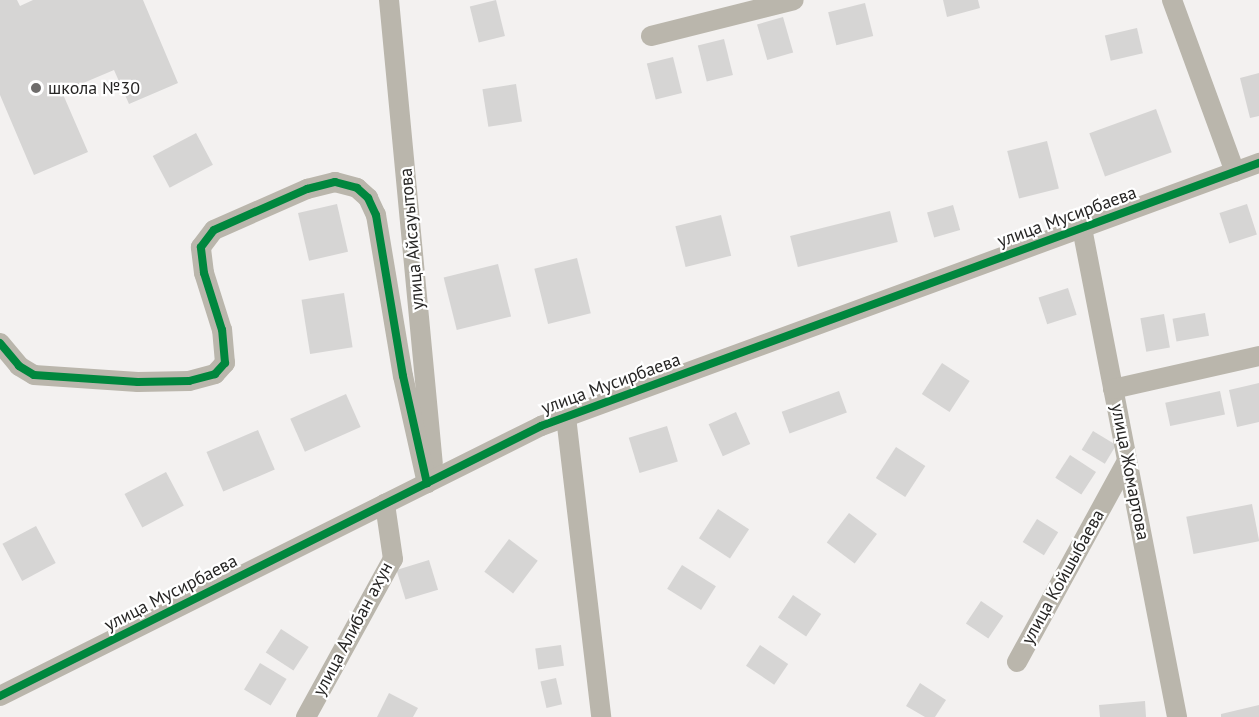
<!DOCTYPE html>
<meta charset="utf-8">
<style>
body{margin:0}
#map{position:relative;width:1259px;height:717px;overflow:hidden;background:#f3f1f0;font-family:"PT Sans",sans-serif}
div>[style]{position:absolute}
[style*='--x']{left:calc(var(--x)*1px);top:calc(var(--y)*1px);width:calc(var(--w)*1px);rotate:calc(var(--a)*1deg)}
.building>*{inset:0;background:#d6d5d4;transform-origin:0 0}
.minor>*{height:20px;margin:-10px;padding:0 10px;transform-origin:10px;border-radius:10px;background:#bab6ac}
.cycleway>*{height:8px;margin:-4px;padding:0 4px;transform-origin:4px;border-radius:4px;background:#00873e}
.dots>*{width:16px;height:16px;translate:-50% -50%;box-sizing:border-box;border:3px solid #fff;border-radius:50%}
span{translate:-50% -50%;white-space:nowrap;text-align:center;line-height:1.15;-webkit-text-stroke:4.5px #fff;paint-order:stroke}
.poi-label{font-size:18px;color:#262524}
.left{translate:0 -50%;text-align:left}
.street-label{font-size:18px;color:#262524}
</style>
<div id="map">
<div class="building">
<i style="clip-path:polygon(0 0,17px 0,20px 6px,33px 0,143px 0,178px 83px,129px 104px,114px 70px,62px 92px,88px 152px,34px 175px,0 95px)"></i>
<i style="left:496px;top:0;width:37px;height:27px;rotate:76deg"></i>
<i style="clip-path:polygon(943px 0,978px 0,980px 8px,947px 17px)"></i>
<i style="left:865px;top:3px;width:34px;height:38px;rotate:76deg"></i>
<i style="left:783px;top:17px;width:37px;height:27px;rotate:74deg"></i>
<i style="left:1137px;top:28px;width:26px;height:33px;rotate:77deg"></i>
<i style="left:724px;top:39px;width:37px;height:27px;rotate:76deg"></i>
<i style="left:673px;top:57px;width:37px;height:27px;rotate:76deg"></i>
<i style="clip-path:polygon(1259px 73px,1259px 116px,1250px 118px,1240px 78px)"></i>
<i style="left:516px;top:84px;width:38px;height:34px;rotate:81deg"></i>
<i style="left:1156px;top:109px;width:46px;height:71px;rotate:70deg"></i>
<i style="left:196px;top:133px;width:36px;height:49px;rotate:62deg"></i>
<i style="left:1047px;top:141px;width:49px;height:41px;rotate:76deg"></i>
<i style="left:337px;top:204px;width:49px;height:40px;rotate:77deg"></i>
<i style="left:1247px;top:204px;width:32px;height:29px;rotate:72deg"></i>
<i style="left:953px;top:205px;width:26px;height:27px;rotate:74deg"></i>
<i style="left:890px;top:211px;width:32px;height:103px;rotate:76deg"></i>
<i style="left:721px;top:215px;width:42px;height:47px;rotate:76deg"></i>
<i style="left:577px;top:258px;width:57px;height:44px;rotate:76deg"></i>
<i style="left:498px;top:264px;width:54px;height:56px;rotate:76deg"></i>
<i style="left:1068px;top:288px;width:28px;height:31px;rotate:72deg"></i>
<i style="left:344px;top:293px;width:55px;height:43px;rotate:81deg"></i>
<i style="left:1205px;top:313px;width:23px;height:33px;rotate:80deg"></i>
<i style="left:1164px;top:314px;width:34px;height:24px;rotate:80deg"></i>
<i style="left:942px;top:363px;width:33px;height:37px;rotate:33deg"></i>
<i style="clip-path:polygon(1259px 383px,1259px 422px,1237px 427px,1229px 390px)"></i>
<i style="left:839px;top:391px;width:23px;height:61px;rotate:70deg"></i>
<i style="left:1220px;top:391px;width:24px;height:56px;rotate:78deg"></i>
<i style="left:346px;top:394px;width:36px;height:61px;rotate:66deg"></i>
<i style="left:736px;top:412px;width:35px;height:30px;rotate:66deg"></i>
<i style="left:667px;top:426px;width:37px;height:40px;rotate:73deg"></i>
<i style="left:258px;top:430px;width:43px;height:56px;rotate:67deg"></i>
<i style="left:1093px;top:431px;width:27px;height:22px;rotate:31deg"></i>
<i style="left:896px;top:447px;width:35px;height:37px;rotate:33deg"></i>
<i style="left:1070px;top:455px;width:31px;height:27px;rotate:33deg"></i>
<i style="left:166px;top:472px;width:38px;height:47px;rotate:62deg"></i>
<i style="left:1252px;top:504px;width:38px;height:67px;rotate:79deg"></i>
<i style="left:718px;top:509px;width:37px;height:35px;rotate:33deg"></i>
<i style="left:849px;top:513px;width:35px;height:37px;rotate:37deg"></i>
<i style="left:1037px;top:519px;width:25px;height:27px;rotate:32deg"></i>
<i style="left:36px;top:526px;width:42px;height:38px;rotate:62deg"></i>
<i style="left:509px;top:539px;width:36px;height:41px;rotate:37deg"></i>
<i style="left:429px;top:560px;width:31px;height:34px;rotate:73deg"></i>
<i style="left:682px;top:565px;width:40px;height:28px;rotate:32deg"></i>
<i style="left:793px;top:595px;width:34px;height:27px;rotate:34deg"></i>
<i style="left:981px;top:601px;width:27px;height:27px;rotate:34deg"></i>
<i style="left:281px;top:629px;width:33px;height:28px;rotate:33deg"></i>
<i style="left:561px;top:645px;width:21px;height:26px;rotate:82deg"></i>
<i style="left:760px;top:645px;width:34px;height:25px;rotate:34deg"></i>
<i style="left:260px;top:663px;width:31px;height:31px;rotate:31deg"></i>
<i style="left:556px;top:678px;width:27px;height:16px;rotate:77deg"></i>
<i style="clip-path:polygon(920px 683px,946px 700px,935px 717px,925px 717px,906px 706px)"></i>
<i style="clip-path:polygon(389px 693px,418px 708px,413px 717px,377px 717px)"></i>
<i style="clip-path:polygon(1145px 701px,1146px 717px,1100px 717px,1099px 705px)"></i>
<i style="clip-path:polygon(1259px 705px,1259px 717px,1221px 717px,1221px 714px)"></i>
</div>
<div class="minor">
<i style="--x:389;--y:0;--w:465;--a:84.6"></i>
<i style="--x:1172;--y:0;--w:183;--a:69.9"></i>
<i style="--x:651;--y:36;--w:147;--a:-14.1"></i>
<i style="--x:1082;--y:228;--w:498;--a:79"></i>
<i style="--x:0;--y:343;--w:30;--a:50"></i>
<i style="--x:19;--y:366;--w:17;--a:31"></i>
<i style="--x:34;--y:375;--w:104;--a:3.9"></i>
<i style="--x:138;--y:382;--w:51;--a:-1.1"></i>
<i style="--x:189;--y:381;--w:27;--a:-15"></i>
<i style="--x:215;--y:374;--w:15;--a:-48"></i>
<i style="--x:225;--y:363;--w:33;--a:-95"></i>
<i style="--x:222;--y:330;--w:60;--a:-107.5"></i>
<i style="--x:204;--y:273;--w:26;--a:-97"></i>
<i style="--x:201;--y:247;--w:21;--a:-53"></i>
<i style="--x:214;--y:230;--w:102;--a:-23.8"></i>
<i style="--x:307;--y:189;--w:29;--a:-14"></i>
<i style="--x:335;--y:182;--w:23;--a:15"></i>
<i style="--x:357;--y:188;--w:15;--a:42"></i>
<i style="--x:368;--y:198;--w:19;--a:65"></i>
<i style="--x:376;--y:215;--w:163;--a:80.5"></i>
<i style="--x:403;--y:376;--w:110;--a:77.4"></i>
<i style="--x:1113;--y:389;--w:150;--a:-12.7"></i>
<i style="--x:566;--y:417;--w:302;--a:83.3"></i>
<i style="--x:1017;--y:662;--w:229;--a:-61.3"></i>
<i style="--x:0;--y:696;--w:605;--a:-26.52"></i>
<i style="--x:541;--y:426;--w:765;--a:-20.12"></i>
<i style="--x:306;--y:717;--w:180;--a:-61.2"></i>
<i style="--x:393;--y:559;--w:56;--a:-98.3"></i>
</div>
<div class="cycleway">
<i style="--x:0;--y:343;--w:30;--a:50"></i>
<i style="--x:19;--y:366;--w:17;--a:31"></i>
<i style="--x:34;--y:375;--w:104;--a:3.9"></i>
<i style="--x:138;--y:382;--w:51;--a:-1.1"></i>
<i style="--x:189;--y:381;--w:27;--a:-15"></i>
<i style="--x:215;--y:374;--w:15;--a:-48"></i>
<i style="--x:225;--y:363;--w:33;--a:-95"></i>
<i style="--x:222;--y:330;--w:60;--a:-107.5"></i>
<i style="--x:204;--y:273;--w:26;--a:-97"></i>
<i style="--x:201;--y:247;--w:21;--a:-53"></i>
<i style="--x:214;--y:230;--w:102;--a:-23.8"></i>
<i style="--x:307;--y:189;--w:29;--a:-14"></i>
<i style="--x:335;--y:182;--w:23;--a:15"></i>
<i style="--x:357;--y:188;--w:15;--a:42"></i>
<i style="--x:368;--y:198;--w:19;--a:65"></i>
<i style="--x:376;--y:215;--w:163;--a:80.5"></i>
<i style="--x:403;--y:376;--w:110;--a:77.4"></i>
<i style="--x:0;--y:696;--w:605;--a:-26.52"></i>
<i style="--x:541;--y:426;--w:765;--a:-20.12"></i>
</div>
<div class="dots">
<i style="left:36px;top:88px;background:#6e6c6b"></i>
</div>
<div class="poi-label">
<span class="left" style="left:48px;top:88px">школа №30</span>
</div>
<div class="street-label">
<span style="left:1067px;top:217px;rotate:-20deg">улица Мусирбаева</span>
<span style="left:412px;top:239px;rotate:-95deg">улица Айсауытова</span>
<span style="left:611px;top:384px;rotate:-20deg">улица Мусирбаева</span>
<span style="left:1130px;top:472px;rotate:79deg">улица Жомартова</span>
<span style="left:1063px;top:577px;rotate:-61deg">улица Койшыбаева</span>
<span style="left:171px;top:593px;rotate:-27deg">улица Мусирбаева</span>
<span style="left:353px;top:629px;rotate:-62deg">улица Алибан ахун</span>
</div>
</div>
